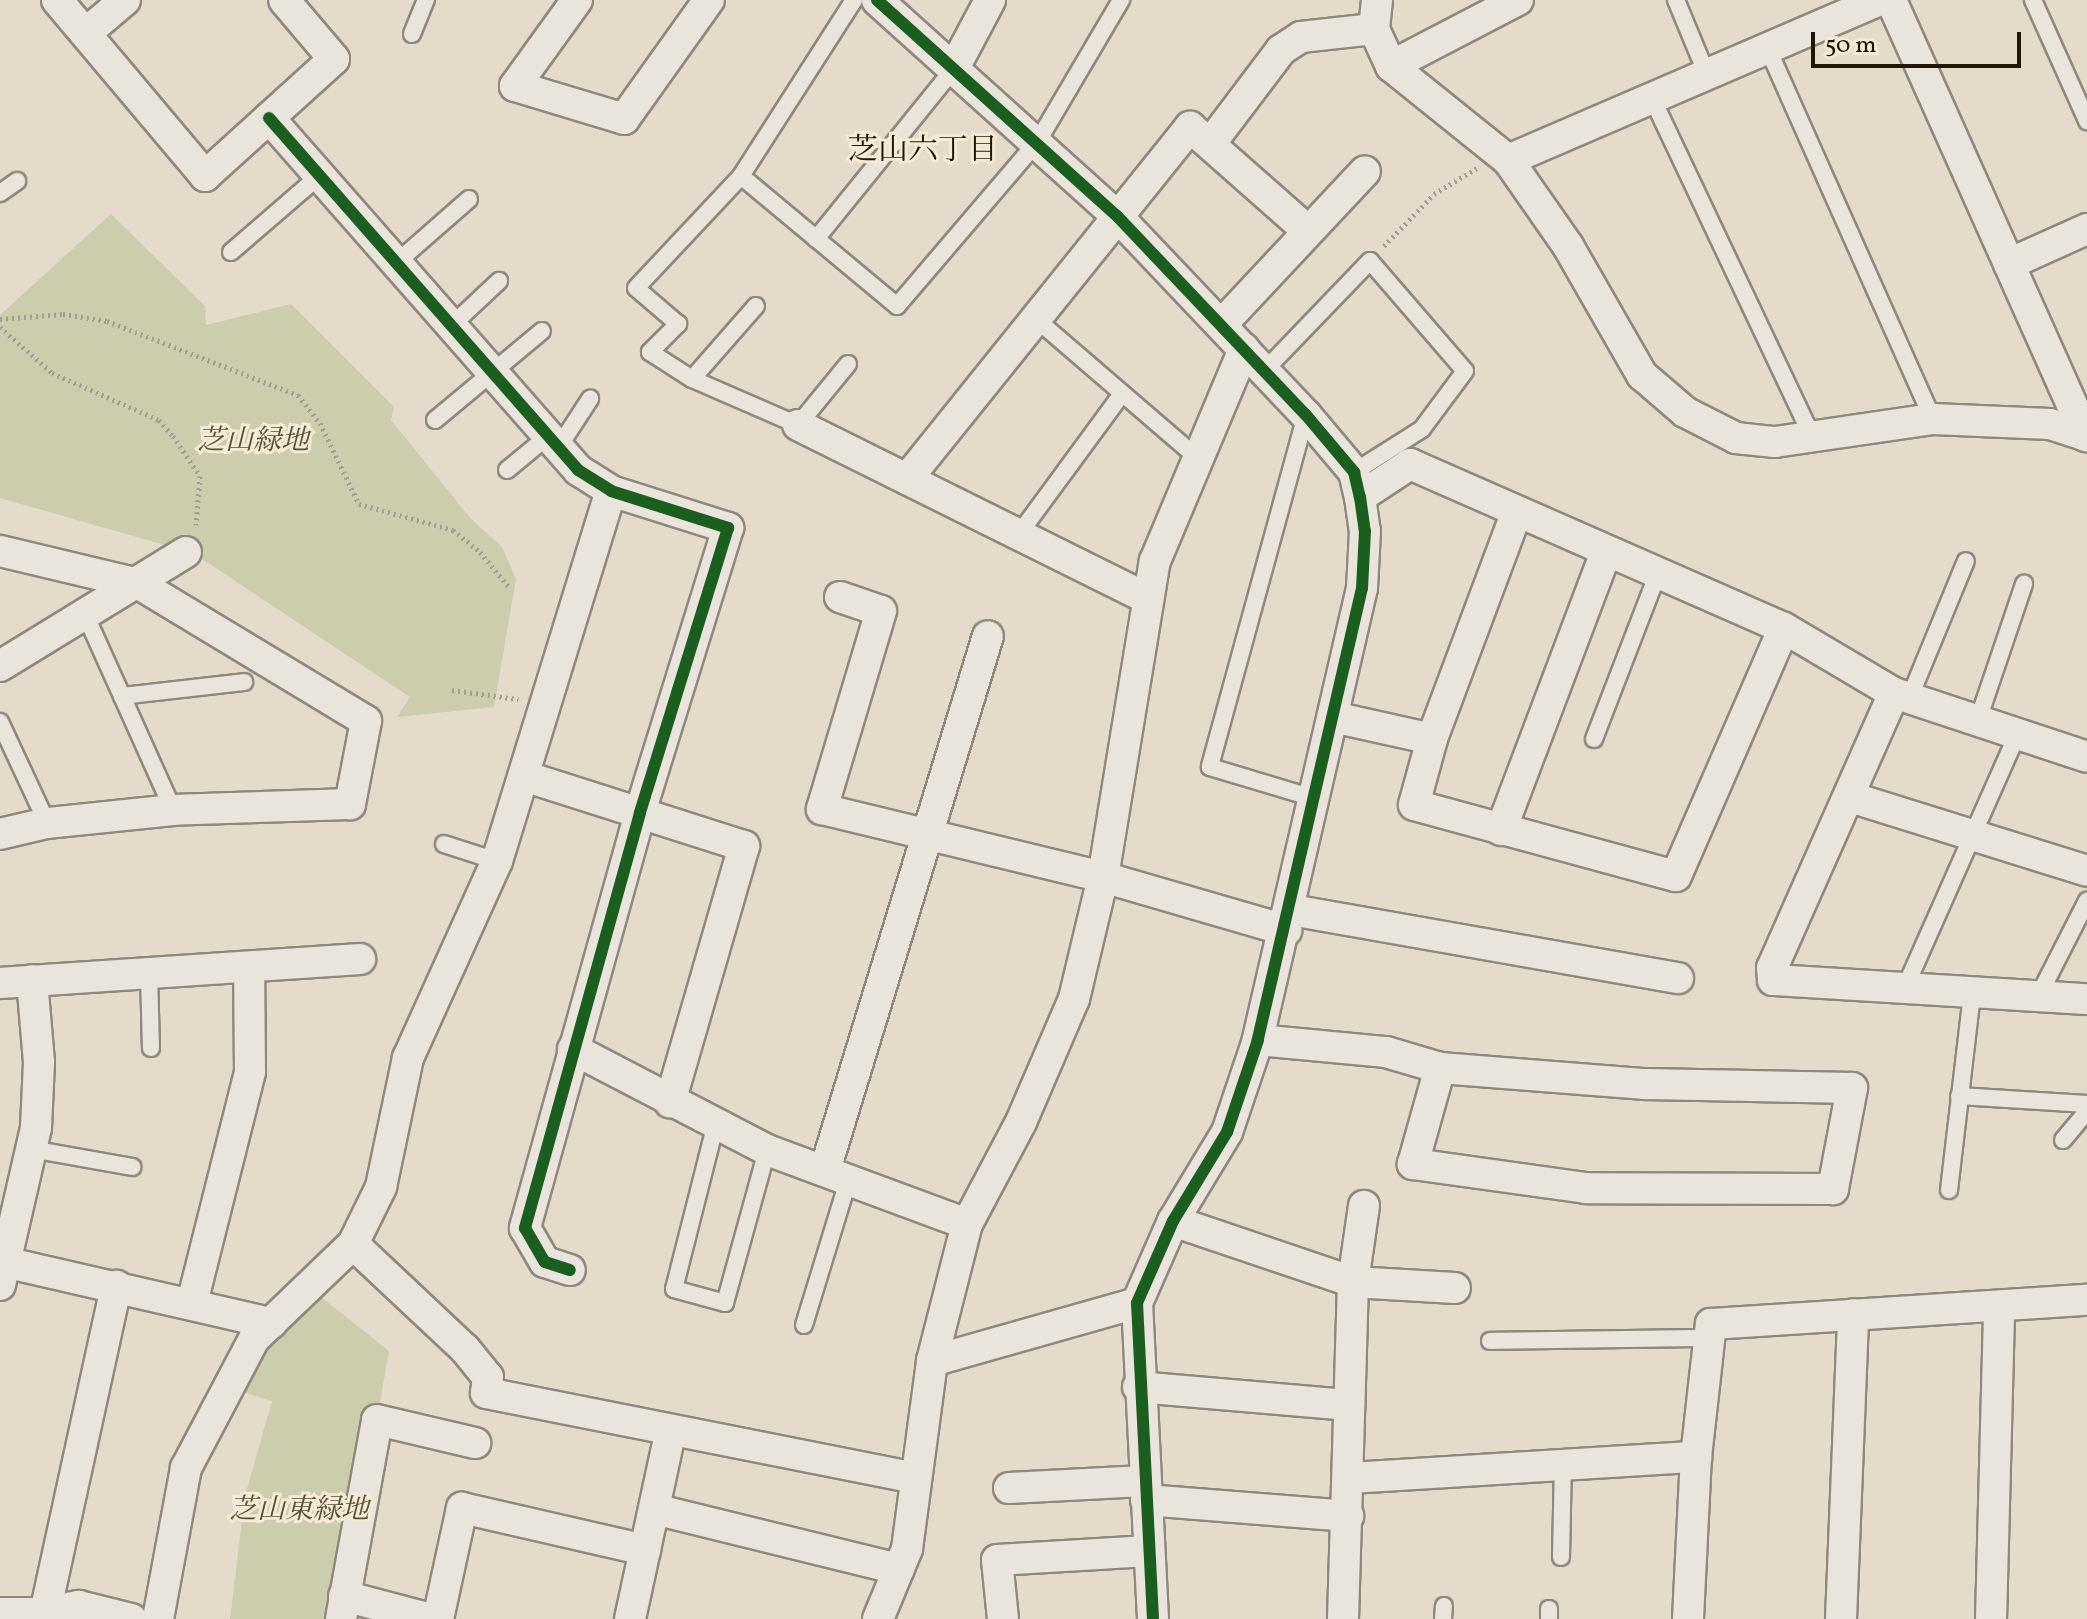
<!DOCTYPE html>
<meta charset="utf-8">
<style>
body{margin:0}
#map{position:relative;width:2087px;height:1619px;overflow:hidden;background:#e5dbca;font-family:Vollkorn,"Noto Serif JP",serif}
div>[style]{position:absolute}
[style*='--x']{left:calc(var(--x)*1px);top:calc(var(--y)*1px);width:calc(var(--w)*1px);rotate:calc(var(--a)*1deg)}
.green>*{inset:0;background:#cbcdac}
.path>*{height:5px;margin-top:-2.5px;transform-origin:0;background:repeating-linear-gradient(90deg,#a29d95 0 2px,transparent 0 6px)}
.roads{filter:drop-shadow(2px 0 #90887e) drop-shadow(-2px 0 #90887e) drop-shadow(0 2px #90887e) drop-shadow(0 -2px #90887e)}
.lane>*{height:16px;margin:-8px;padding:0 8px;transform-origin:8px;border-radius:8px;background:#eae5dc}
.street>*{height:30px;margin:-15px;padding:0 15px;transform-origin:15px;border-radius:15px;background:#eae5dc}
.cycleway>*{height:12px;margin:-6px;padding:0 6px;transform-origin:6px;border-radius:6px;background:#1b5e20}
span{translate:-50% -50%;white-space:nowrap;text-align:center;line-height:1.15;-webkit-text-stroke:6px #f5ead5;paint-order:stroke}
.park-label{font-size:28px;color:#555237;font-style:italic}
.neighbourhood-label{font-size:30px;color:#211505}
.scale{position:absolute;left:1811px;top:32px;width:210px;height:36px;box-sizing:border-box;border:4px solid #211505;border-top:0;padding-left:10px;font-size:24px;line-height:28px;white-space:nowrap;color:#211505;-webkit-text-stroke:6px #f5ead5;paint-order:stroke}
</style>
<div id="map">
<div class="green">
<i style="clip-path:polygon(111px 214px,205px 306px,206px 325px,291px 304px,394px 407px,391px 420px,471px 519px,502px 547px,516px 579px,494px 707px,397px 717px,410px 697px,193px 553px,0 498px,0 315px)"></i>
<i style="clip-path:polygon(321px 1297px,389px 1351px,380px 1402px,370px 1419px,337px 1619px,230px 1619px,245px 1496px,272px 1401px,236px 1390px,277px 1328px)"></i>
</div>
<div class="path">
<i style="--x:1384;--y:246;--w:72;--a:-46.1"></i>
<i style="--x:1434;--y:194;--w:50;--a:-31.2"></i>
<i style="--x:0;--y:319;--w:63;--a:-4.5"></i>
<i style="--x:63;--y:314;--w:45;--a:9"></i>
<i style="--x:107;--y:321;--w:205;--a:21.2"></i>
<i style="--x:298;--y:395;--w:36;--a:52"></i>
<i style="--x:320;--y:423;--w:90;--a:64.3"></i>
<i style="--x:359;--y:504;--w:98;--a:15.5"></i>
<i style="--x:453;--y:530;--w:35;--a:39"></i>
<i style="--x:480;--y:552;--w:44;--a:50.5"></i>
<i style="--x:0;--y:327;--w:69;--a:41.5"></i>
<i style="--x:52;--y:373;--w:117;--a:23.7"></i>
<i style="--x:159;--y:420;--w:21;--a:49"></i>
<i style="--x:173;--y:436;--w:48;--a:56"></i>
<i style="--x:200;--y:476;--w:49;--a:94.7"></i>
<i style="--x:452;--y:690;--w:67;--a:7.8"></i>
</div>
<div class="roads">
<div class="lane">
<i style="--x:1676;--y:0;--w:81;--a:67.5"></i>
<i style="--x:2033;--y:0;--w:133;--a:65.9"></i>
<i style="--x:412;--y:34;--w:37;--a:-68"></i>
<i style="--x:1768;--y:49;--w:405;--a:66"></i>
<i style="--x:1653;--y:100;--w:376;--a:64.7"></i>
<i style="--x:741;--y:176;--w:203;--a:39.8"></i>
<i style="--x:897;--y:306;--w:217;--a:-49.5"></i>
<i style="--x:1038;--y:141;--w:164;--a:-59.5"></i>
<i style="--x:0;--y:193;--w:21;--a:-35"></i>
<i style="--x:816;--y:239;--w:218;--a:-51"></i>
<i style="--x:231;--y:252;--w:115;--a:-40.8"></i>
<i style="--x:396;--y:263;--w:97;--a:-41.2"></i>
<i style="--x:1036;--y:319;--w:210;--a:40.7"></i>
<i style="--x:451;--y:326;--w:66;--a:-43.2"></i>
<i style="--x:848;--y:364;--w:79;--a:129.3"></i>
<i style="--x:798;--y:425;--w:116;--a:-156.5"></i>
<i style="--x:692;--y:379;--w:50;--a:-147.3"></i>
<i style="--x:650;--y:352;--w:40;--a:-45"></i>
<i style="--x:678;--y:324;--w:55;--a:-139.4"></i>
<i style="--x:636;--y:288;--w:154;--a:-46.8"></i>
<i style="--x:741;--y:176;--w:209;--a:-57.3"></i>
<i style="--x:1266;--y:369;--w:150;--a:-46.1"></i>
<i style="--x:1370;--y:261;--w:145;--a:49.2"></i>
<i style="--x:1465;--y:371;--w:72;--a:126.6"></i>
<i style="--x:1422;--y:429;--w:80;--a:147.7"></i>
<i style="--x:692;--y:379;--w:97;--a:-48.8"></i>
<i style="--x:1306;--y:415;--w:365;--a:105.3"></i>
<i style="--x:1210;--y:767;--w:112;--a:16.7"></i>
<i style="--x:435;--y:420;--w:139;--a:-39.8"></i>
<i style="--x:558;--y:448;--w:59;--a:-56.9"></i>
<i style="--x:507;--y:470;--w:52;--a:-39.5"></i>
<i style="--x:1019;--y:534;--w:174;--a:-53.7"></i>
<i style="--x:86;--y:616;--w:213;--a:65.8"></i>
<i style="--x:122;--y:696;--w:123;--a:-6.5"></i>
<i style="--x:1909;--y:699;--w:149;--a:-67.6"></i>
<i style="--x:1978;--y:720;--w:144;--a:-71.3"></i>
<i style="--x:0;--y:722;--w:111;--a:65"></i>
<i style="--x:1594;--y:739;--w:178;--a:-68.9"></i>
<i style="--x:444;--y:844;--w:56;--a:17.8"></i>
<i style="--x:149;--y:973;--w:75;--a:88.5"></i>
<i style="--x:1904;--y:990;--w:279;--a:-66.1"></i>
<i style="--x:2038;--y:997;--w:108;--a:-63"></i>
<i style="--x:1959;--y:1096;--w:128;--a:3.6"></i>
<i style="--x:715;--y:1127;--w:167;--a:104.2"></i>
<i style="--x:674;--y:1289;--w:53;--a:15.4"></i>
<i style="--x:725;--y:1303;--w:159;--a:-74.6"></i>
<i style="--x:2063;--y:1140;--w:38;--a:-50"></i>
<i style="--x:31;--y:1149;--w:103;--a:10.1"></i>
<i style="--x:1949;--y:1190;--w:196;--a:-83.3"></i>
<i style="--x:804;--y:1325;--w:151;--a:-73"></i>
<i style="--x:1490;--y:1341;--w:219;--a:-0.8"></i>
<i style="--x:1561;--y:1557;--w:92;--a:-88.8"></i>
<i style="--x:1443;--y:1619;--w:13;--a:-86"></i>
<i style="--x:1549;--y:1619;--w:10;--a:-90"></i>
</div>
<div class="street">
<i style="--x:57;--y:0;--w:230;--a:49.9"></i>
<i style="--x:205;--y:176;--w:174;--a:-42.2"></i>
<i style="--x:334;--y:59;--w:77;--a:-130.3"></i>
<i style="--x:577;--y:0;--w:106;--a:125.8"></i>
<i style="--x:515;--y:86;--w:114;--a:16.8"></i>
<i style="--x:624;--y:119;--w:146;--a:-54.5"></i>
<i style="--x:877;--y:0;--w:323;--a:42"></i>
<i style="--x:1117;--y:216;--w:274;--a:46.5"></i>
<i style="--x:1306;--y:415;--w:75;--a:49.9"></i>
<i style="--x:1354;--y:472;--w:26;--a:77"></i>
<i style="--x:1360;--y:497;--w:34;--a:82"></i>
<i style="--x:1365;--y:531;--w:57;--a:93"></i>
<i style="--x:1362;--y:588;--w:464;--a:103"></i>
<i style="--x:1258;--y:1040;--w:97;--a:108.6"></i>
<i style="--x:1227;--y:1132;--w:104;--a:121.2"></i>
<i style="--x:1173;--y:1221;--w:90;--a:113.7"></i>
<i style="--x:1137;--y:1303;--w:316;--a:87.1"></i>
<i style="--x:1377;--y:0;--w:29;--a:96"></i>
<i style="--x:1374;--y:29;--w:41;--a:65.3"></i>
<i style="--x:1391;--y:66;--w:150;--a:38.8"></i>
<i style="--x:1508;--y:160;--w:105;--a:55.1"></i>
<i style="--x:1568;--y:246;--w:149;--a:60.2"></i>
<i style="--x:1642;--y:375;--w:57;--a:40.7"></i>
<i style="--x:1685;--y:412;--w:57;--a:27"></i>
<i style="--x:1736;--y:438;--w:39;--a:6"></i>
<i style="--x:1775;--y:442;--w:160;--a:-8.3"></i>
<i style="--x:1933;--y:419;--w:117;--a:2.4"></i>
<i style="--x:2050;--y:424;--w:39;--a:18"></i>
<i style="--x:1891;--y:0;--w:478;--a:65.9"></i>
<i style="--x:86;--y:33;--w:51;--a:-40.2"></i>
<i style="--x:1391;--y:66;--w:143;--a:-27.5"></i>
<i style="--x:953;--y:70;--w:79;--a:-62.1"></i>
<i style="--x:269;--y:118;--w:468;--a:48.7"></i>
<i style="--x:578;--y:470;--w:39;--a:32"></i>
<i style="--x:611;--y:491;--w:123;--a:17.5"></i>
<i style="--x:728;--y:528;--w:298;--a:107.2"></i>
<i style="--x:640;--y:813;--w:431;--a:105.5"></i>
<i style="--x:525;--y:1228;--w:39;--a:60"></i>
<i style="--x:545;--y:1262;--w:26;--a:18"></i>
<i style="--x:1210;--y:144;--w:118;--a:-52.9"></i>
<i style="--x:1281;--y:50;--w:24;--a:-33"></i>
<i style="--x:1301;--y:37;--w:73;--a:-6.3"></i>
<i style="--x:1508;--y:160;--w:405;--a:-23.3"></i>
<i style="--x:2009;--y:264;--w:85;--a:-24.2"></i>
<i style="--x:1222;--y:324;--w:209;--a:-46.9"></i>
<i style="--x:798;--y:425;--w:387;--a:26.4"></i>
<i style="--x:907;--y:479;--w:452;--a:-51.2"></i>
<i style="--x:1190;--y:127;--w:157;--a:41.4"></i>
<i style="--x:1360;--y:497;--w:60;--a:-33.4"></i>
<i style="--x:1410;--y:464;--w:408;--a:23.7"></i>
<i style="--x:1784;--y:628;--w:128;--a:30.6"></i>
<i style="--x:1894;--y:693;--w:203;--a:18.3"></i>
<i style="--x:1516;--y:514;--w:240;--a:110.5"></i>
<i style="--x:1432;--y:739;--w:68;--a:105.3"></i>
<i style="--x:1414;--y:805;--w:271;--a:15.2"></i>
<i style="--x:1676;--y:876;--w:270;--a:-66.5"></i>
<i style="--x:0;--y:551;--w:143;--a:13.4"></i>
<i style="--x:139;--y:584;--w:265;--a:31.1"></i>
<i style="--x:366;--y:721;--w:85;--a:100.9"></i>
<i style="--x:350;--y:804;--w:177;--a:178.1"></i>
<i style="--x:173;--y:810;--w:127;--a:174.1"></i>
<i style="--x:47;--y:823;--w:48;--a:166.8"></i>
<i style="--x:840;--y:597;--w:43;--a:18.9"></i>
<i style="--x:881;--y:611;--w:207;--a:106.6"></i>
<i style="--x:822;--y:809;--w:289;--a:13.6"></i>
<i style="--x:1103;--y:877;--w:191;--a:16.2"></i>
<i style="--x:0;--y:666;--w:218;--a:-31.5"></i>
<i style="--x:1894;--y:693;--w:301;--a:113.9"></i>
<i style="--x:1772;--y:968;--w:12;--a:85"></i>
<i style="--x:1773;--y:980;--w:315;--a:3.5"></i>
<i style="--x:1333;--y:717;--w:101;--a:12.5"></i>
<i style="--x:524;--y:776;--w:231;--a:17.7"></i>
<i style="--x:744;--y:846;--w:267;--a:106.1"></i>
<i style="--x:1850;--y:797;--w:248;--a:17.3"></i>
<i style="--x:1501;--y:830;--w:297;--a:-69.3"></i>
<i style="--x:1291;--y:910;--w:393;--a:10"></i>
<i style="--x:0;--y:983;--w:361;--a:-3.8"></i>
<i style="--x:1258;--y:1040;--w:129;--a:5.4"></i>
<i style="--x:1386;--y:1052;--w:56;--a:16.5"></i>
<i style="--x:1440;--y:1068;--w:206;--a:4.5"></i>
<i style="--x:1645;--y:1084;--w:207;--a:1.1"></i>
<i style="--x:1852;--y:1088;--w:103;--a:100.7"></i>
<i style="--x:1833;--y:1189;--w:247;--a:-179.8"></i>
<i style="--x:1586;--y:1188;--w:175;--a:-172.1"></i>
<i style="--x:1413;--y:1164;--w:100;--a:-74.3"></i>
<i style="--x:573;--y:1049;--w:219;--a:27.5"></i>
<i style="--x:767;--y:1150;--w:213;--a:20.3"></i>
<i style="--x:825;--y:1170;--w:558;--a:-73.03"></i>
<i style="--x:1173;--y:1221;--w:190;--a:18.7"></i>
<i style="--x:1353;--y:1282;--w:102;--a:3.4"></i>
<i style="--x:353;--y:1244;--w:154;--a:43.2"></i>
<i style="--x:465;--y:1349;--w:36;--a:51"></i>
<i style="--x:488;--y:1377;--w:16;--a:97"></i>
<i style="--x:486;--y:1393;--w:437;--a:11.2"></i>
<i style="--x:8;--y:1263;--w:270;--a:12.9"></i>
<i style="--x:0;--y:1285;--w:161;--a:-77.1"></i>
<i style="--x:36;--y:1128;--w:66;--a:-87.4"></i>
<i style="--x:39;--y:1062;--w:82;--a:-94.9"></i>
<i style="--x:192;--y:1303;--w:238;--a:-75.9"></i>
<i style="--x:250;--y:1072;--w:105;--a:-90.5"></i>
<i style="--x:932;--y:1361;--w:213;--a:-15.8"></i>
<i style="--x:1138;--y:1387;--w:212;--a:4.9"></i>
<i style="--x:1349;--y:1478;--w:348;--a:-3.5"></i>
<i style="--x:1009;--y:1488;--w:135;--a:-3"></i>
<i style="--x:1146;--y:1500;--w:203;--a:4.5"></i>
<i style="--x:654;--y:1509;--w:252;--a:13.8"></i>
<i style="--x:344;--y:1596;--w:90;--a:14.8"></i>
<i style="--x:0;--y:1613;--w:45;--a:0"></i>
<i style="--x:45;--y:1613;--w:35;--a:-12"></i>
<i style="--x:79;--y:1606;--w:54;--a:14"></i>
<i style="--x:45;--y:1613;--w:335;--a:-77.7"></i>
<i style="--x:158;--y:1619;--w:154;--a:-79.5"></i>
<i style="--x:186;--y:1468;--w:146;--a:-62.2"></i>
<i style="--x:254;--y:1339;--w:137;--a:-43.8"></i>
<i style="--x:353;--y:1244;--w:64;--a:-63.8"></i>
<i style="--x:381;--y:1187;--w:132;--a:-78.2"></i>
<i style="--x:408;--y:1058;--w:216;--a:-65.7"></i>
<i style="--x:497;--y:861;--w:387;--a:-72.9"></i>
<i style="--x:341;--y:1619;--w:202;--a:-79.7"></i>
<i style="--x:377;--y:1420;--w:101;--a:13.2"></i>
<i style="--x:438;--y:1619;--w:114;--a:-77.8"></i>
<i style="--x:462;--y:1508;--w:188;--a:12.9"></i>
<i style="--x:630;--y:1619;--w:193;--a:-77.8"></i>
<i style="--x:878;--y:1619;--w:76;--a:-67.5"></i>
<i style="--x:907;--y:1549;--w:190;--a:-82.4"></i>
<i style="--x:932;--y:1361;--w:141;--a:-75.7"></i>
<i style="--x:967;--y:1224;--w:115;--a:-62.1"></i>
<i style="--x:1021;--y:1122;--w:134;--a:-66.7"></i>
<i style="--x:1074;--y:999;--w:125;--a:-76.6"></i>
<i style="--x:1103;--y:877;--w:320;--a:-80.7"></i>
<i style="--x:1155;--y:561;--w:230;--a:-67.2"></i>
<i style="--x:1003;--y:1619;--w:59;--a:-95.8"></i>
<i style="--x:997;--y:1560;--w:152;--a:-3.4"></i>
<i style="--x:1343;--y:1619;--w:337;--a:-88.3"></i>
<i style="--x:1353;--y:1282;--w:77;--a:-81.8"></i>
<i style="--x:1688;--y:1619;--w:162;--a:-87.2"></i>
<i style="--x:1696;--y:1457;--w:134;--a:-83.6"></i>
<i style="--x:1711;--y:1324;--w:377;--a:-3.7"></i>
<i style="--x:1841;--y:1619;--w:305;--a:-87.7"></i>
<i style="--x:1991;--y:1619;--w:312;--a:-88.5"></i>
</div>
</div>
<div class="cycleway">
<i style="--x:877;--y:0;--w:323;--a:42"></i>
<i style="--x:1117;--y:216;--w:274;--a:46.5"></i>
<i style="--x:1306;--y:415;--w:75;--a:49.9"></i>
<i style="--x:1354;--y:472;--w:26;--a:77"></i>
<i style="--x:1360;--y:497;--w:34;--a:82"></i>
<i style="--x:1365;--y:531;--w:57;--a:93"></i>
<i style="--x:1362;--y:588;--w:464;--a:103"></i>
<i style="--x:1258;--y:1040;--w:97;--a:108.6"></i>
<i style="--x:1227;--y:1132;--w:104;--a:121.2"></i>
<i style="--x:1173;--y:1221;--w:90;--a:113.7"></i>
<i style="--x:1137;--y:1303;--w:316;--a:87.1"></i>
<i style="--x:269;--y:118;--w:468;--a:48.7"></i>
<i style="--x:578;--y:470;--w:39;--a:32"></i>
<i style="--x:611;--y:491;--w:123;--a:17.5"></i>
<i style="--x:728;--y:528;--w:298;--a:107.2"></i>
<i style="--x:640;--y:813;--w:431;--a:105.5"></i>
<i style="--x:525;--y:1228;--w:39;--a:60"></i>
<i style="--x:545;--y:1262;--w:26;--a:18"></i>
</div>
<div class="park-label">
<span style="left:253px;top:442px">芝山緑地</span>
<span style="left:299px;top:1511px">芝山東緑地</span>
</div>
<div class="neighbourhood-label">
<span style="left:923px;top:151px">芝山六丁目</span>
</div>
<div class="scale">50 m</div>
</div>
